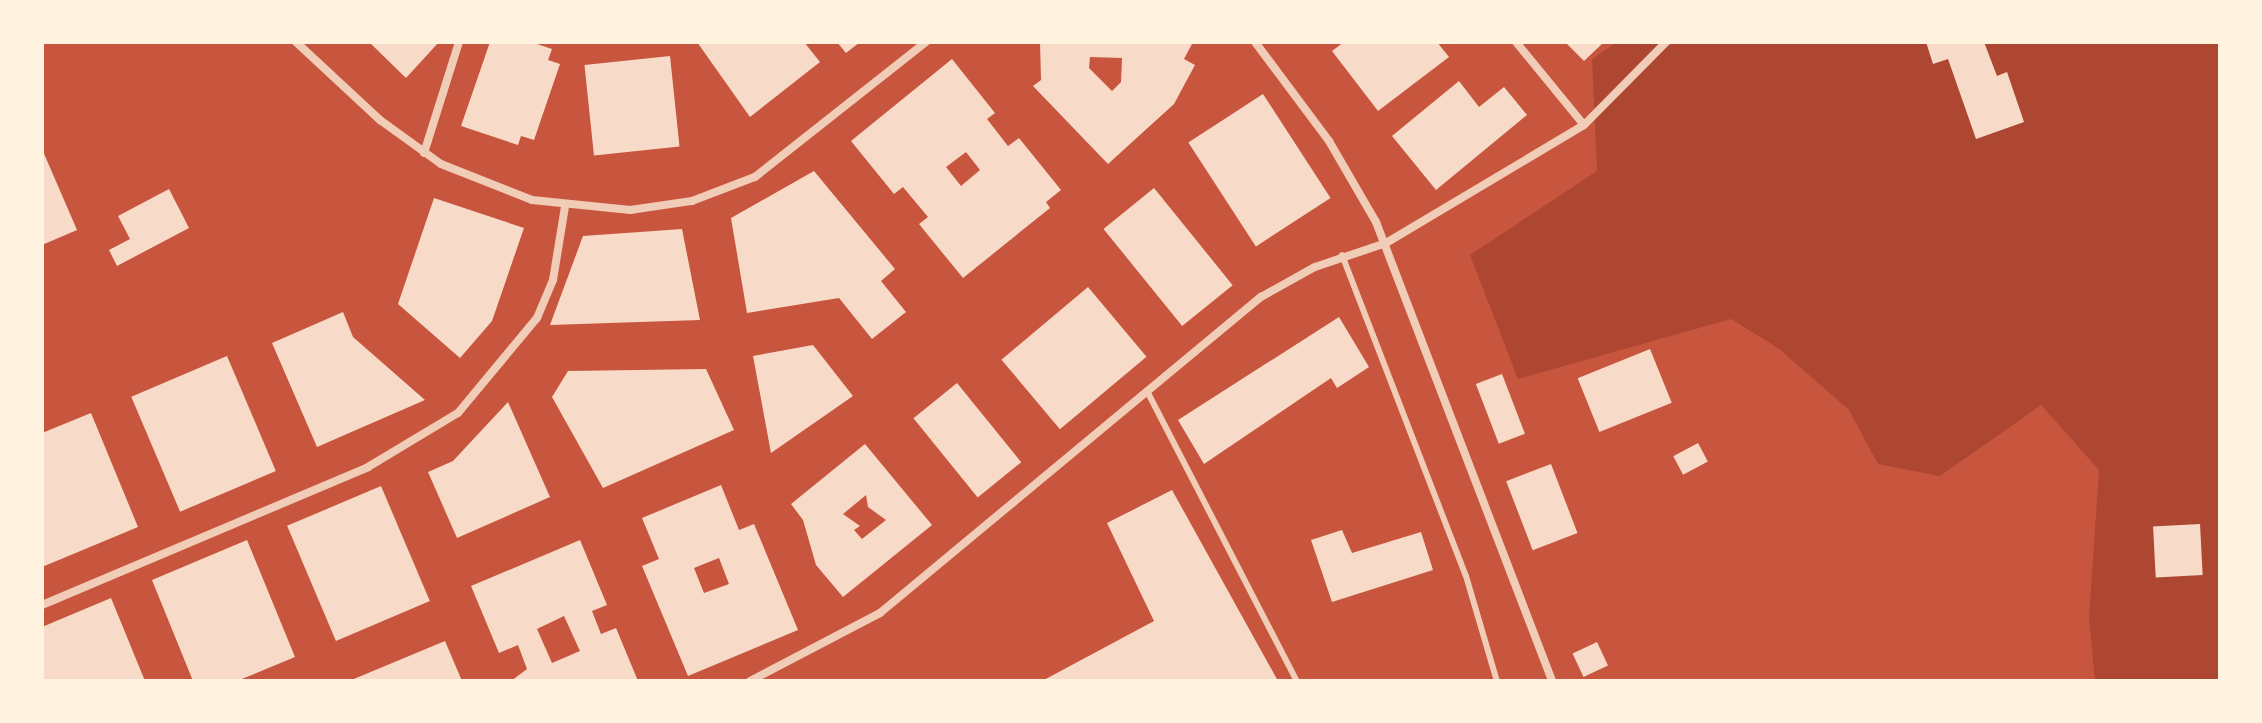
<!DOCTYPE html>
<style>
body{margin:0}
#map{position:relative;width:2262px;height:723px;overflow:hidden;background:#c8553d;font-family:Quicksand,sans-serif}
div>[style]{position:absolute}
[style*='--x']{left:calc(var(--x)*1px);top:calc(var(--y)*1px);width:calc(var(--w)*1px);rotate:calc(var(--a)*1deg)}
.green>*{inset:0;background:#ae4732}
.building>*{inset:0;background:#f7dbc8;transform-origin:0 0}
.service>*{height:6px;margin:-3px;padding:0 3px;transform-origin:3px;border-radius:3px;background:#f1ccb7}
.minor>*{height:8px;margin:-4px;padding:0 4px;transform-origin:4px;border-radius:4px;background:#f1ccb7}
span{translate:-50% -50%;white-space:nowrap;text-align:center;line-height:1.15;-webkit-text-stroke:8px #fff3e0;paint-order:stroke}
.frame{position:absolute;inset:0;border:44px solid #fff3e0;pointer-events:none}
</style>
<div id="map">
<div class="green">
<i style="clip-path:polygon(1617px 42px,2220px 42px,2220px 681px,2095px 681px,2089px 618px,2099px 470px,2041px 405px,1940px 476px,1878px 464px,1849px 410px,1778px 348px,1731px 319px,1518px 379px,1470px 255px,1597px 171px,1592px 59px)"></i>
</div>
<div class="building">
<i style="clip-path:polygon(369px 42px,439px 42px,406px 78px)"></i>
<i style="clip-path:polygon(490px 42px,531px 42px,552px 49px,548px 60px,560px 64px,534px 140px,521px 136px,518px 145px,461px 126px)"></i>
<i style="clip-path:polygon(697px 42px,804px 42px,820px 62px,750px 117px)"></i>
<i style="clip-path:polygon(837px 42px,860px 42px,846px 53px)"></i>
<i style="clip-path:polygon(evenodd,1040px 42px,1193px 42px,1184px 59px,1195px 65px,1174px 104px,1108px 164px,1033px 86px,1041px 80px,1040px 42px,1090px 57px,1122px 58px,1121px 82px,1112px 91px,1089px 68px,1090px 57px)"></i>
<i style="clip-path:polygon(1344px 42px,1437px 42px,1449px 57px,1378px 111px,1332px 51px)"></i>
<i style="clip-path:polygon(1565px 42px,1604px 42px,1584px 61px)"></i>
<i style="clip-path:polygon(1926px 42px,1984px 42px,1997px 76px,2007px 72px,2024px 122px,1976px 139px,1948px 59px,1933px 64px)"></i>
<i style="left:670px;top:56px;width:91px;height:86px;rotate:84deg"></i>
<i style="clip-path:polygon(evenodd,952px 59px,995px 113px,987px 119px,1008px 146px,1019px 138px,1061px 190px,1046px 202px,1050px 208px,963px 278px,919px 224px,928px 217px,903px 187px,894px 194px,851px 141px,952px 59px,966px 152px,980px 170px,961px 186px,946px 167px,966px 152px)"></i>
<i style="clip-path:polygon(1459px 81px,1479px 107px,1504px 87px,1527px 115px,1436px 190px,1392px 136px)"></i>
<i style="left:1263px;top:94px;width:124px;height:89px;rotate:57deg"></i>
<i style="clip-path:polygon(42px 149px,77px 230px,42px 245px)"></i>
<i style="clip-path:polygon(814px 171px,895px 269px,881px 281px,906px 312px,872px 339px,839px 298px,747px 313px,731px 218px)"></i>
<i style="left:1154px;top:188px;width:125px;height:65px;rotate:51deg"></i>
<i style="clip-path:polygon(169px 189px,189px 228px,117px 266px,109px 250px,130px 239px,118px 216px)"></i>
<i style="clip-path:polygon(434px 198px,524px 228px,492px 321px,460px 358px,398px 304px)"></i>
<i style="clip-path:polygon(682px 229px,700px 320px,550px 325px,583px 236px)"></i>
<i style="left:1088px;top:287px;width:91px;height:113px;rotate:50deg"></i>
<i style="clip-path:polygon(343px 312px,353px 337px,425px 400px,317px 447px,272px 343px)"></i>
<i style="clip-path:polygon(1339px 317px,1369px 367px,1337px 388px,1331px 378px,1204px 464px,1178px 420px)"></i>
<i style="clip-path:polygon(813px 345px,853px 396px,771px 453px,753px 356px)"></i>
<i style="left:1650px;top:349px;width:58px;height:78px;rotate:68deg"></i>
<i style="left:227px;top:356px;width:125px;height:104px;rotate:67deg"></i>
<i style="clip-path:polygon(706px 369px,734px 430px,603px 488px,552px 397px,568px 371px)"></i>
<i style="left:1502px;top:374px;width:64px;height:28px;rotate:69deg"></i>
<i style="left:957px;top:383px;width:102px;height:56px;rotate:51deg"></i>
<i style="clip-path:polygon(508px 402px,550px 497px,457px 538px,428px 472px,453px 461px)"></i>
<i style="clip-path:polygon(91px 413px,138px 527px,42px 567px,42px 433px)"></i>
<i style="left:1698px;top:443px;width:21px;height:28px;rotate:62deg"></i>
<i style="clip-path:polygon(evenodd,865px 444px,932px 525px,843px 597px,816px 565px,803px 520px,791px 504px,865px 444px,866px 495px,868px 507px,886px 520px,862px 539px,854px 530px,860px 526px,843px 514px,866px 495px)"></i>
<i style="left:1551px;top:464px;width:74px;height:48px;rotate:69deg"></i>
<i style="clip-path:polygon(evenodd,721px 485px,739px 530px,754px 524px,798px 630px,688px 676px,642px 566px,659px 559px,642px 518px,721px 485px,719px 558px,729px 584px,704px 593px,694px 568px,719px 558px)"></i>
<i style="left:381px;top:486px;width:125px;height:102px;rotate:67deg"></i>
<i style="clip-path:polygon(1172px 490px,1278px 681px,1042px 681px,1154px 621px,1107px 523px)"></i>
<i style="left:2200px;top:524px;width:51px;height:47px;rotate:87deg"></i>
<i style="clip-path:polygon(1342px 530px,1352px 553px,1421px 532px,1433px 570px,1332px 602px,1311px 540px)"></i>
<i style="clip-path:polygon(247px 540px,295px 657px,237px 681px,193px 681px,152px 580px)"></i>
<i style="clip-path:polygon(evenodd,580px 540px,607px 605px,592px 611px,601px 634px,616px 628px,638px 681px,511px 681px,527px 669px,518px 645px,499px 653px,471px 586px,580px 540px,564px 616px,580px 651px,552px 663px,537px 629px,564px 616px)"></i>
<i style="clip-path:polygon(111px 598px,145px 681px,42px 681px,42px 627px)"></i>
<i style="clip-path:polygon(445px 641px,462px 681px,349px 681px)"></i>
<i style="left:1597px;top:642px;width:26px;height:27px;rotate:65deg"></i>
</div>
<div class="service">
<i style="--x:1342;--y:255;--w:344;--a:68.9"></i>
<i style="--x:1466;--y:576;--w:109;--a:73.6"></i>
<i style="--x:1147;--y:391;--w:326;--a:62.7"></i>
</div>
<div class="minor">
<i style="--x:296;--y:42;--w:115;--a:42.9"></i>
<i style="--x:380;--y:120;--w:75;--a:35.8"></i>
<i style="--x:441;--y:164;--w:98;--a:21.6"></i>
<i style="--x:532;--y:200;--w:99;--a:5.8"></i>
<i style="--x:630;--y:210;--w:63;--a:-8.3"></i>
<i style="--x:692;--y:201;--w:67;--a:-20.9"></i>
<i style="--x:755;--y:177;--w:218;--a:-38.3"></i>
<i style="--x:1255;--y:42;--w:124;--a:53.2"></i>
<i style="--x:1329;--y:141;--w:94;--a:59.9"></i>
<i style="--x:1376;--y:222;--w:492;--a:69"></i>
<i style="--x:1516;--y:42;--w:107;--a:50.7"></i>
<i style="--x:424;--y:153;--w:116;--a:-72.5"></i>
<i style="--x:42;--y:605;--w:354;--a:-22.9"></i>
<i style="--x:368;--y:467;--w:105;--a:-31"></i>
<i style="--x:458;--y:413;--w:124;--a:-50.3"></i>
<i style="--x:537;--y:318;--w:41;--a:-67.2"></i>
<i style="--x:553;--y:280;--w:74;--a:-80.7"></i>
<i style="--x:750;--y:681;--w:147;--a:-27.6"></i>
<i style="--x:880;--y:613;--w:495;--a:-39.7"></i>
<i style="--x:1261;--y:297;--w:62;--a:-29.1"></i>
<i style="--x:1315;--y:267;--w:75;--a:-18.7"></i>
<i style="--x:1386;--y:243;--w:230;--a:-30.8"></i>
<i style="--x:1584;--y:125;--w:117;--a:-45.3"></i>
</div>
<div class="frame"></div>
</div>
